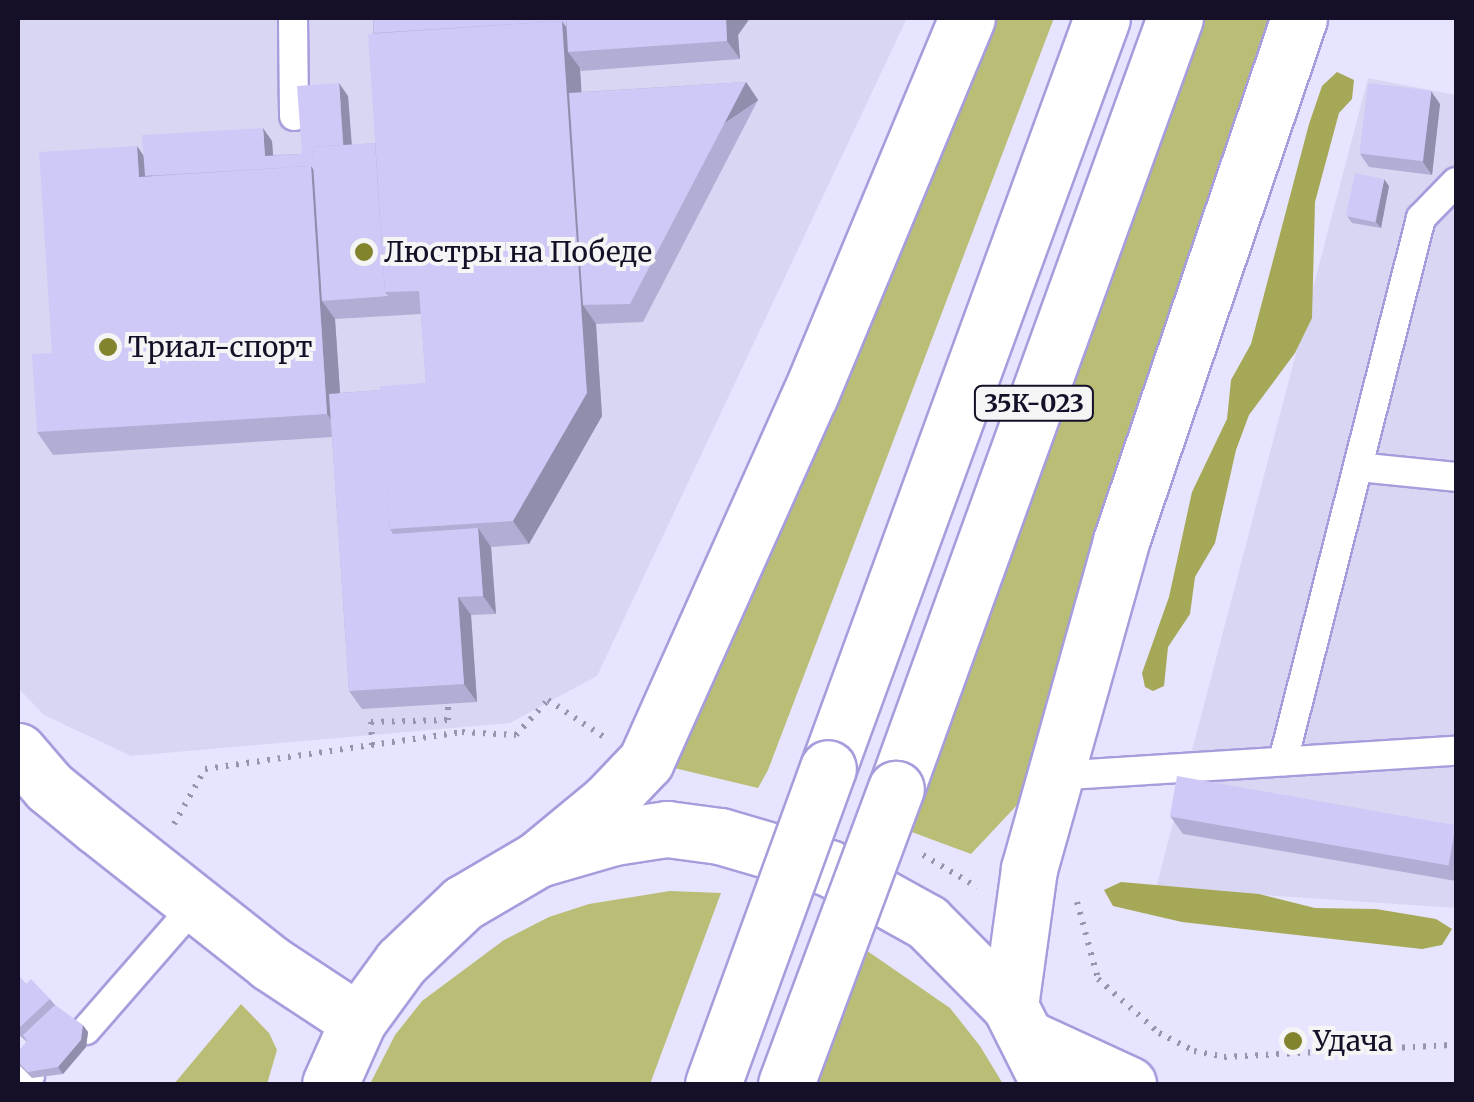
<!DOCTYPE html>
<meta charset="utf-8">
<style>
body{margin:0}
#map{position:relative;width:1474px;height:1102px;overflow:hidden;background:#e7e4ff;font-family:Merriweather,serif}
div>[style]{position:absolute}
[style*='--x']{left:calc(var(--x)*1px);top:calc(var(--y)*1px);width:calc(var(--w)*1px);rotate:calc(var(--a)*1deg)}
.built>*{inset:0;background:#d9d6f3}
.green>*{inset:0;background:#babd76}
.forest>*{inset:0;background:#a5a856}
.path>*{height:6px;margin-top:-3px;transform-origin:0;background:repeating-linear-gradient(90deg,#9794ad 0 2.5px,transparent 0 10.5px)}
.roads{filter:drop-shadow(2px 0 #a69ddc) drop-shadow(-2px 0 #a69ddc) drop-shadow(0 2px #a69ddc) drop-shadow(0 -2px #a69ddc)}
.service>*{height:28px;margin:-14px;padding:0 14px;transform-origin:14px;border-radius:14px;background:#fff}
.minor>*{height:55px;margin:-27.5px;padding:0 27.5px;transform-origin:27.5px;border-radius:27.5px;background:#fff}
.primary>*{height:55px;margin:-27.5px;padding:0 27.5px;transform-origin:27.5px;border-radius:27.5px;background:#fff}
.bridges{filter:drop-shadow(2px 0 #a69ddc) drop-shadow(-2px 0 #a69ddc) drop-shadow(0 2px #a69ddc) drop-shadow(0 -2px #a69ddc)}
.primary-bridge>*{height:55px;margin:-27.5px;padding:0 27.5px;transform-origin:27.5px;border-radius:27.5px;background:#fff}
.wall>*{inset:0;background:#b2add4}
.shaded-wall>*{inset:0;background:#918dad;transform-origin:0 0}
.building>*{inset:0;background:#cfc9f7;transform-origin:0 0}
.dots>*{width:28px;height:28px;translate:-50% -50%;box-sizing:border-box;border:5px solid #f5f5f5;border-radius:50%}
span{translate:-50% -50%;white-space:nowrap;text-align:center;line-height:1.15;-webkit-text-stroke:8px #f5f5f5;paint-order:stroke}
.shield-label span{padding:2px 8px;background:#f5f5f5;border:2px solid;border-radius:8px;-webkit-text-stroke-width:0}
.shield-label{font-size:25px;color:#151027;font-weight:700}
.poi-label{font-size:28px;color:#151027}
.left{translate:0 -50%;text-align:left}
.frame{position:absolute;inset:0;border:20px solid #151027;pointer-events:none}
</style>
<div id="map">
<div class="built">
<i style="clip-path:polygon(18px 18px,907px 18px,597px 676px,510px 723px,131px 756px,44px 715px,18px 688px)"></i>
<i style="clip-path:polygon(1368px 78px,1456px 95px,1456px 908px,1156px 888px)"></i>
</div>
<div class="green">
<i style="clip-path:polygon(990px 18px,1054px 18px,768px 770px,758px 788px,670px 767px)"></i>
<i style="clip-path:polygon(1203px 18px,1272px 18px,1034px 787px,971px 854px,909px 831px)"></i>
<i style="clip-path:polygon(670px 891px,721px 893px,650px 1084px,370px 1084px,395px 1035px,422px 1001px,504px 940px,549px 917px,589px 904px)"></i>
<i style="clip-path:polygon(863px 948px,950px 1008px,980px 1046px,1003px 1084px,812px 1084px)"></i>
<i style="clip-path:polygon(241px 1004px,269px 1033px,277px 1050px,267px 1084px,174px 1084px)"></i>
</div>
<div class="forest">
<i style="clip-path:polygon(1337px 72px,1354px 80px,1352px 99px,1339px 113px,1315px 202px,1312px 318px,1295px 353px,1249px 415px,1236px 450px,1215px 543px,1195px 577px,1190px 614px,1168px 647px,1164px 686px,1153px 691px,1145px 687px,1142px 673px,1169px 597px,1192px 492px,1227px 419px,1231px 380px,1251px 344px,1309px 124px,1322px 86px)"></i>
<i style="clip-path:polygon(1121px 882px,1259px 894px,1315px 908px,1376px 909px,1436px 919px,1452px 929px,1442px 945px,1422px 949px,1182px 922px,1113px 906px,1104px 890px)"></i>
</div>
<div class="path">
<i style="--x:372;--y:745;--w:23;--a:-92"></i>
<i style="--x:371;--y:722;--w:77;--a:-1.5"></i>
<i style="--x:448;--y:720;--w:16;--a:-90"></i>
<i style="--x:174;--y:824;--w:63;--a:-60.6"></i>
<i style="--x:205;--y:769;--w:260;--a:-8.2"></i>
<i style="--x:462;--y:732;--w:54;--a:3.2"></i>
<i style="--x:516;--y:735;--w:47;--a:-47.6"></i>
<i style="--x:548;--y:700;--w:67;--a:33.5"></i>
<i style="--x:923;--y:855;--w:63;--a:30.7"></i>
<i style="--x:1077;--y:902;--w:80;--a:74.7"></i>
<i style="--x:1098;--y:979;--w:81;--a:41.5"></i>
<i style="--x:1159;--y:1033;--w:39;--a:27"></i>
<i style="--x:1194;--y:1051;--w:31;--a:11"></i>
<i style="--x:1224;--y:1057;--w:232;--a:-3"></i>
</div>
<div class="roads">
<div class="service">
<i style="--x:293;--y:18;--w:98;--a:89.4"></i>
<i style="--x:1358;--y:467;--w:99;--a:5.8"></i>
<i style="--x:1283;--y:761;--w:560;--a:-75.74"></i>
<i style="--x:1421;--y:218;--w:50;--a:-45.8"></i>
<i style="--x:1054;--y:776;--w:403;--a:-3.6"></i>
<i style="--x:86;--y:1030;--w:167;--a:-48.9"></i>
<i style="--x:21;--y:1084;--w:12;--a:-42"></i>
</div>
<div class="minor">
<i style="--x:18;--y:751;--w:48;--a:49.3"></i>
<i style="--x:49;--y:787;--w:63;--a:39.2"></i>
<i style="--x:98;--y:827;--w:219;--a:38.3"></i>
<i style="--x:270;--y:963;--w:105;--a:33.4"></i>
</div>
<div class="primary">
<i style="--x:828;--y:768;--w:798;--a:-69.93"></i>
<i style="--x:896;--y:789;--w:820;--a:-70.11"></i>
<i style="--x:538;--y:859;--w:91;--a:-39.6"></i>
<i style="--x:608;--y:801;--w:55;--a:-46.5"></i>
<i style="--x:646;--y:761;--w:401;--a:-65.9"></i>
<i style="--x:810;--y:395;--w:408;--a:-67.4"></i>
<i style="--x:1010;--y:1006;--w:138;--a:-82.1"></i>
<i style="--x:1029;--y:869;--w:341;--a:-74.3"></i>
<i style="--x:1121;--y:541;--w:552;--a:-71.2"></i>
<i style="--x:1030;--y:1039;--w:108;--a:24.7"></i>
<i style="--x:330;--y:1084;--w:69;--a:-66"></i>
<i style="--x:358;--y:1021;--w:73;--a:-53.9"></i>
<i style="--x:401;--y:962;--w:86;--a:-43.6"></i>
<i style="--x:463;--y:903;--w:87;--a:-30.4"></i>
<i style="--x:538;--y:859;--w:79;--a:-16.1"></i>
<i style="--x:614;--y:837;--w:54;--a:-8.6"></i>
<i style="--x:667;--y:829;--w:53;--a:7.5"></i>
<i style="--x:720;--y:836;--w:114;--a:16.4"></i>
<i style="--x:829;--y:868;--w:112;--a:28.9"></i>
<i style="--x:927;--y:922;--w:118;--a:45.3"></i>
<i style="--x:1010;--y:1006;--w:87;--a:63.4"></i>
</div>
</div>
<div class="bridges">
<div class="primary-bridge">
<i style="--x:713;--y:1084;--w:336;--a:-70"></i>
<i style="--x:786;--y:1084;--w:315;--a:-69.6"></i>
</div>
</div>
<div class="wall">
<i style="clip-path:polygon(evenodd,373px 18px,750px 18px,738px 35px,740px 59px,581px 71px,580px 68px,581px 92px,746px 82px,758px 100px,643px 322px,596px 324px,602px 416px,529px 544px,491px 547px,496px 614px,471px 615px,477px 702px,362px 709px,349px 691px,332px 437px,53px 455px,37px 432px,52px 353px,137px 146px,143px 156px,272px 141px,273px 155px,302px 154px,348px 96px,352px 145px,375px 143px,373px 18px,421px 314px,426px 383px,381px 390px,340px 393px,335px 319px,421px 314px)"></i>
<i style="clip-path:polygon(1440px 104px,1432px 175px,1369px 167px,1360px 154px)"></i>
<i style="clip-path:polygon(1389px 186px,1381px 228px,1352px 223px,1347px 216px)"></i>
<i style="clip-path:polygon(1170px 816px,1456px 825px,1456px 881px,1183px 834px)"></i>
<i style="clip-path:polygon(18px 975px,26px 984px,50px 999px,55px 1005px,88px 1032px,86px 1047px,63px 1074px,32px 1078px,18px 1064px,18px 1052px,27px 1042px,18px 1034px)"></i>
</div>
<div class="shaded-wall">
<i style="clip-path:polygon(568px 18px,568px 52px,580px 68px,595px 305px,583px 305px,596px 324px,602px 416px,529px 544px,513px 521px,562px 21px)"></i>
<i style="clip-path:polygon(726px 18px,750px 18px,738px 35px,740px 59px,727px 41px)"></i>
<i style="left:746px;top:82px;width:22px;height:250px;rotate:56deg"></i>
<i style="clip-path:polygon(339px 83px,348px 96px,353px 164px,344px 151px)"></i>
<i style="clip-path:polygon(1431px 91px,1440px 104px,1432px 175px,1423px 162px)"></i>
<i style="clip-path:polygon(263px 128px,272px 141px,274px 169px,265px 156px)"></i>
<i style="clip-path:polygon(137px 146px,152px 168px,154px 186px,139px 177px)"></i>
<i style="clip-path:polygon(311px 166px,317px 175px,322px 301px,335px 319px,343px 436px,327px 414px)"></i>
<i style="clip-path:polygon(1384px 179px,1389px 186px,1381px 228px,1376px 222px)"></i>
<i style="clip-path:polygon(478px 528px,491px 547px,496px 614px,483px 596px)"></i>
<i style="clip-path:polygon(458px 597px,471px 615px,477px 702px,464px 684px)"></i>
<i style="clip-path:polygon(83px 1025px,88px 1032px,86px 1047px,63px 1074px,58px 1067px)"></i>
</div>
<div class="building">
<i style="clip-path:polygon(373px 18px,566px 18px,566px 27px,562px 21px,374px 33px)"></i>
<i style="clip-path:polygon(566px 18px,726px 18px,727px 41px,568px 52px)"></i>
<i style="clip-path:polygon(562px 21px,587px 393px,513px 521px,390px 529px,380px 386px,426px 383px,419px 291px,385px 292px,368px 34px)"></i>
<i style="clip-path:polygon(746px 82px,630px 304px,583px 305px,569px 93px)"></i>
<i style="clip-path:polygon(339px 83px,343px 145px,312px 147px,314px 170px,311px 166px,145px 176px,142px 135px,263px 128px,265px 156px,302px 154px,297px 86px)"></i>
<i style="left:1368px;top:83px;width:64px;height:71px;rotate:7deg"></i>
<i style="clip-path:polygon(375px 143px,385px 292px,388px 296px,322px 301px,312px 147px)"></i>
<i style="clip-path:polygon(137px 146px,139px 177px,311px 166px,327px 414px,37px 432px,32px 354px,52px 353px,39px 152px)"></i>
<i style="left:1355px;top:173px;width:30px;height:44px;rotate:12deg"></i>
<i style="clip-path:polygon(381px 390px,390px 529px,393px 534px,478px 528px,483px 596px,458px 597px,464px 684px,349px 691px,329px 394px)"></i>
<i style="left:1177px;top:776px;width:283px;height:41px;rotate:10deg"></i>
<i style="clip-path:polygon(18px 975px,26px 984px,31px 979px,50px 999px,18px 1029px)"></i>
<i style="clip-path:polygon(55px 1005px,83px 1025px,81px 1040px,58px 1067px,28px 1072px,18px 1062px,18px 1052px,27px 1041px,23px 1035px)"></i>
</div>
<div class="dots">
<i style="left:364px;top:252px;background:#81832d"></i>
<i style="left:108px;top:347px;background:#81832d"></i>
<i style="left:1293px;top:1041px;background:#81832d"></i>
</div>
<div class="shield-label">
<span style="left:1034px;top:403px">35К-023</span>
</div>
<div class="poi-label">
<span class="left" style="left:384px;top:252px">Люстры на Победе</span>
<span class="left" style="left:128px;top:347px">Триал-спорт</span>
<span class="left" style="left:1313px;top:1041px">Удача</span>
</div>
<div class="frame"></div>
</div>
